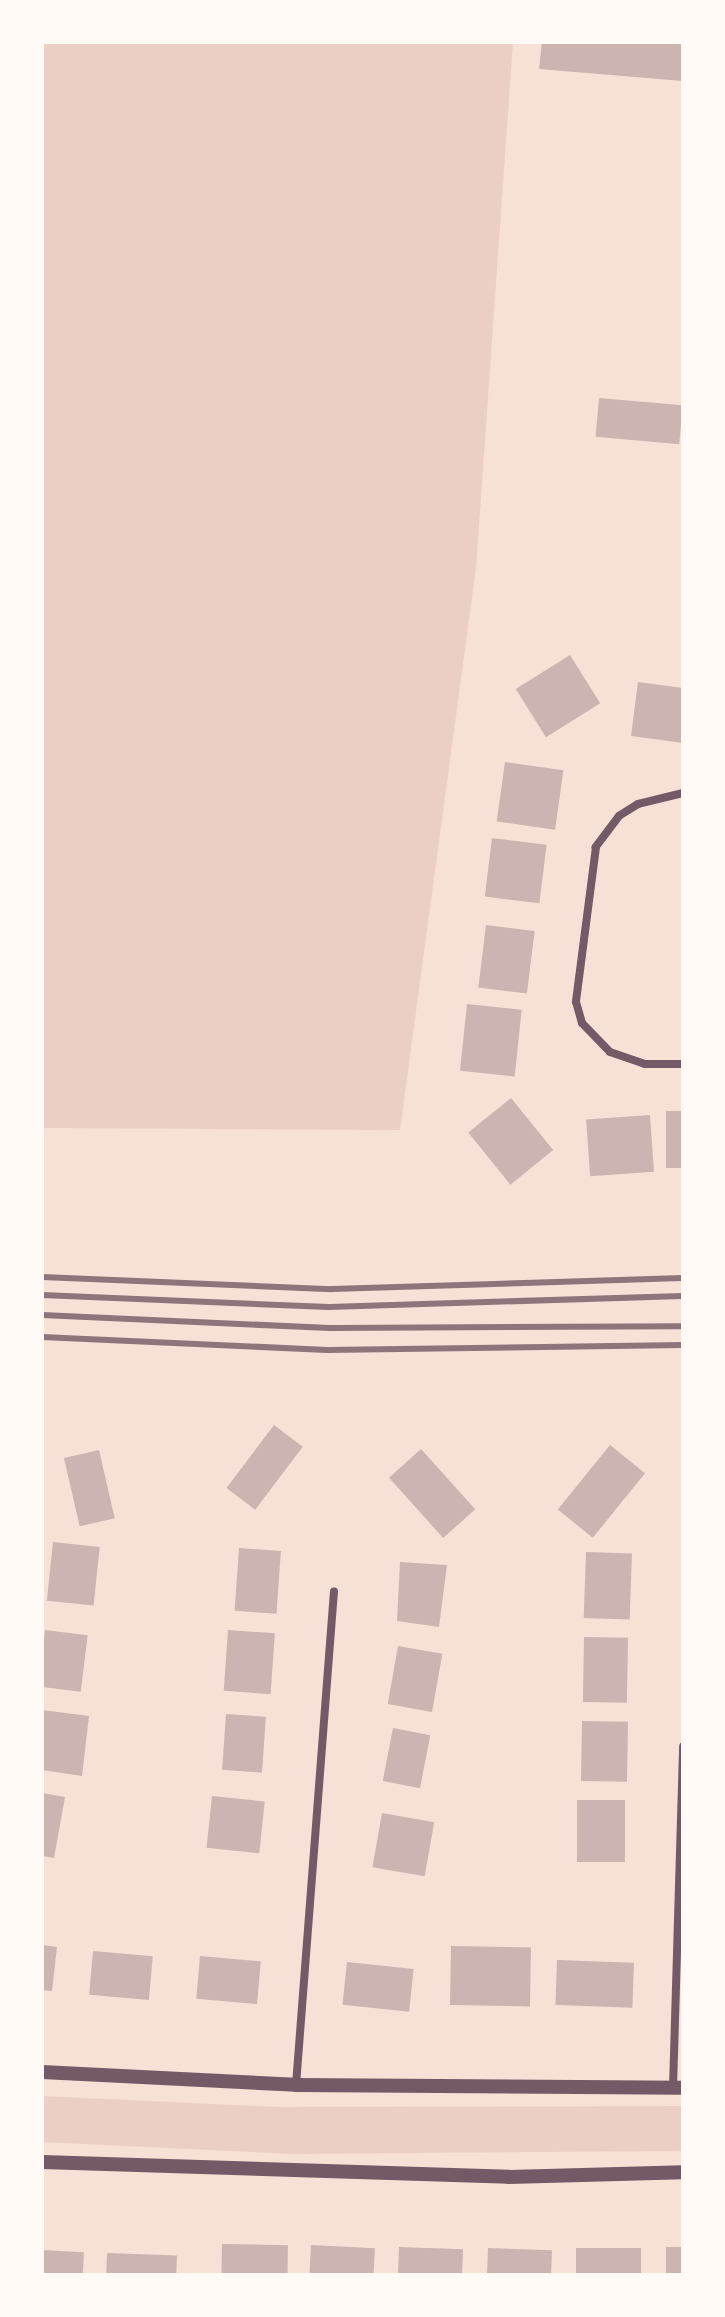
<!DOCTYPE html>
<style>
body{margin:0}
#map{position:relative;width:725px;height:2317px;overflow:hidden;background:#f7e1d7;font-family:Barlow,sans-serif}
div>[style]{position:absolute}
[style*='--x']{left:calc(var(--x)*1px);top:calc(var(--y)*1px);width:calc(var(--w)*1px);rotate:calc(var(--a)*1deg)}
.green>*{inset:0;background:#ebcfc5}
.building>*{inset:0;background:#ccb4b1;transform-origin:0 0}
.minor>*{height:8px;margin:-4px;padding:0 4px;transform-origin:4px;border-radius:4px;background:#755966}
.tertiary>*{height:14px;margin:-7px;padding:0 7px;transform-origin:7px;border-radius:7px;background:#755966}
.rail>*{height:6px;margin:-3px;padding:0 3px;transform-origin:3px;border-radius:3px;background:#8f747c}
span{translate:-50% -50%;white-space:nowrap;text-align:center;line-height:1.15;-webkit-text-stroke:8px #fffaf5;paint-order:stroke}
.frame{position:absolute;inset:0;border:44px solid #fffaf5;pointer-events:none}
</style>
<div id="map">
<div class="green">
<i style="clip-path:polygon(42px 42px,513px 42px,476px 568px,400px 1130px,42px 1128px)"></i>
<i style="clip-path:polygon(42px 2096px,280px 2107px,683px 2106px,683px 2151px,292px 2154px,42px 2142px)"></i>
</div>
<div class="building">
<i style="clip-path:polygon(542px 42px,683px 42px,683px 81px,539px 69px)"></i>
<i style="left:599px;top:398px;width:84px;height:39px;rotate:5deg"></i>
<i style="left:570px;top:655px;width:57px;height:64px;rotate:58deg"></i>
<i style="clip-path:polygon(638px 682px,683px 688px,683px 743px,631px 736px)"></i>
<i style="left:505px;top:762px;width:59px;height:60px;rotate:8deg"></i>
<i style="left:492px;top:838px;width:55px;height:59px;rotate:7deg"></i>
<i style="left:486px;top:925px;width:49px;height:63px;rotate:7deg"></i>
<i style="left:467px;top:1004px;width:55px;height:67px;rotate:6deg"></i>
<i style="left:511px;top:1098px;width:67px;height:55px;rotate:51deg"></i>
<i style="left:683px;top:1111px;width:57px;height:17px;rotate:90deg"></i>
<i style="left:650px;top:1115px;width:57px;height:64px;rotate:86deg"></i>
<i style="left:274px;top:1425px;width:36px;height:79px;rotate:37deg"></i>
<i style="left:610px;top:1445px;width:45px;height:83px;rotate:39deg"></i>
<i style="left:421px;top:1449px;width:81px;height:43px;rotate:48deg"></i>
<i style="left:99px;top:1450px;width:70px;height:36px;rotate:77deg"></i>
<i style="left:53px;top:1542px;width:47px;height:59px;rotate:6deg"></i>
<i style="left:239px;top:1548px;width:42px;height:63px;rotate:4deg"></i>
<i style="left:586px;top:1552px;width:46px;height:66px;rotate:2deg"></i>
<i style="clip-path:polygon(400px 1562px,447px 1565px,439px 1627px,397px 1621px)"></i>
<i style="left:45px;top:1630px;width:43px;height:57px;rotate:7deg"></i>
<i style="left:228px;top:1630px;width:47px;height:61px;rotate:4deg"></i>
<i style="left:584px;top:1637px;width:44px;height:65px;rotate:1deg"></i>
<i style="left:398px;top:1646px;width:45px;height:59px;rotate:10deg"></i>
<i style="clip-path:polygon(42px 1710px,89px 1716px,82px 1776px,42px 1770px)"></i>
<i style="left:226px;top:1714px;width:40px;height:56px;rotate:4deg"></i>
<i style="left:582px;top:1721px;width:46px;height:60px;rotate:1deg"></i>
<i style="left:393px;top:1728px;width:38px;height:54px;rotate:11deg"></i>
<i style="clip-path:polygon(42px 1793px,65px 1797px,54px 1858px,42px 1856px)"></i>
<i style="left:212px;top:1796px;width:53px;height:52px;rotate:6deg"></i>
<i style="left:577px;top:1800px;width:48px;height:62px"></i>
<i style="left:382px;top:1813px;width:53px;height:55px;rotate:10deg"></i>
<i style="clip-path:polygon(42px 1945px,57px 1947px,52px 1991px,42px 1990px)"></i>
<i style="left:451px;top:1946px;width:80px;height:59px;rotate:1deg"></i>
<i style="left:93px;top:1951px;width:60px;height:44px;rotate:5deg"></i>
<i style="left:200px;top:1956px;width:61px;height:43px;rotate:5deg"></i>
<i style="left:557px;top:1960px;width:77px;height:45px;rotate:2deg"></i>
<i style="left:347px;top:1962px;width:67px;height:43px;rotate:6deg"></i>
<i style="left:222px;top:2244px;width:66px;height:31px;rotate:1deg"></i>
<i style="left:311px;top:2245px;width:64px;height:30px;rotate:3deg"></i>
<i style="left:399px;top:2247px;width:64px;height:28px;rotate:2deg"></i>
<i style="left:666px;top:2247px;width:17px;height:28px"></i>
<i style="left:488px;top:2248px;width:64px;height:27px;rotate:2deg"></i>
<i style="left:576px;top:2248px;width:65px;height:27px"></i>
<i style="left:42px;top:2250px;width:42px;height:25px;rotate:3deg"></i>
<i style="left:107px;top:2253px;width:70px;height:22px;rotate:2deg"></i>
</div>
<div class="minor">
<i style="--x:683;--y:793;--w:46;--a:166.3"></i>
<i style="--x:638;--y:804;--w:22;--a:148"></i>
<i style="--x:619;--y:816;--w:39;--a:127"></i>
<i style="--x:596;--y:847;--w:156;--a:97.4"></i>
<i style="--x:576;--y:1002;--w:22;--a:74"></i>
<i style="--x:582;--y:1023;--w:40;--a:46"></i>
<i style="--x:610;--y:1052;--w:37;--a:19"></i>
<i style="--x:645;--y:1064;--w:38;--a:0"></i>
<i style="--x:296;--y:2085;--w:495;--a:-85.6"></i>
<i style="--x:673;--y:2088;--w:342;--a:-88.3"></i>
</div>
<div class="tertiary">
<i style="--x:42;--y:2072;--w:254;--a:2.9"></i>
<i style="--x:296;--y:2085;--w:387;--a:0.4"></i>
<i style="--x:42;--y:2162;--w:467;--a:1.8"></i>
<i style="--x:509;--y:2177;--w:174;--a:-1.6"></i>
</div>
<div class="rail">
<i style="--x:42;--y:1277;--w:290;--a:2.4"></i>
<i style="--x:332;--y:1289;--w:351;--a:-1.8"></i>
<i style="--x:42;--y:1295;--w:287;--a:2.4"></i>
<i style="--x:329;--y:1307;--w:354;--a:-1.8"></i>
<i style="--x:42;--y:1315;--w:288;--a:2.6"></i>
<i style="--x:330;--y:1328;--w:353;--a:-0.3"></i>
<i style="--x:42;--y:1337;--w:285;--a:2.6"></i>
<i style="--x:327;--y:1350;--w:356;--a:-0.8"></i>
</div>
<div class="frame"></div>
</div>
